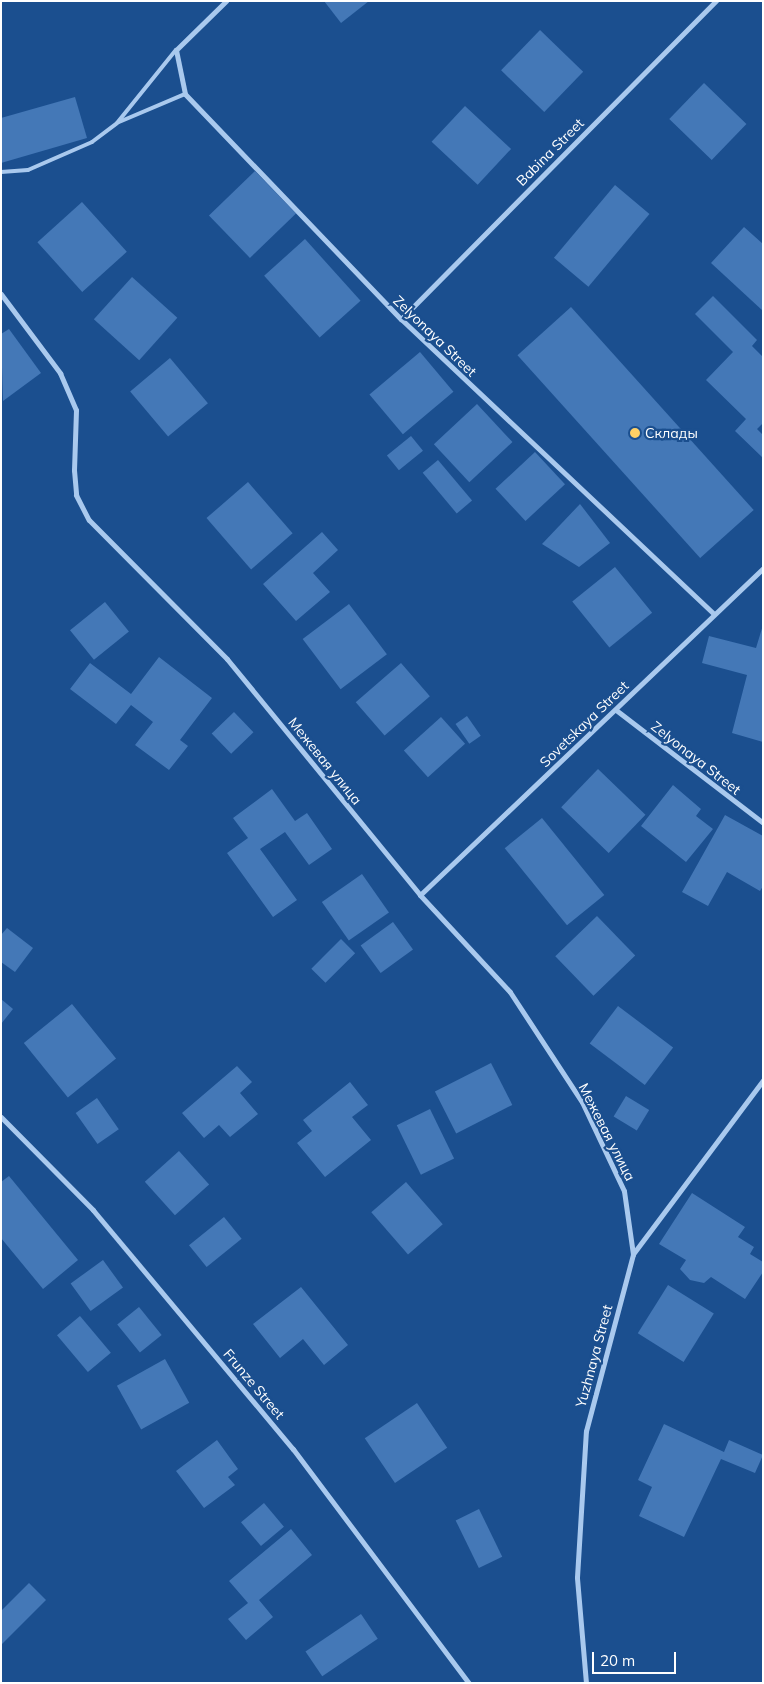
<!DOCTYPE html>
<meta charset="utf-8">
<style>
body{margin:0}
#map{position:relative;width:764px;height:1684px;overflow:hidden;background:#1b4f8f;font-family:Mulish,sans-serif}
div>[style]{position:absolute}
[style*='--x']{left:calc(var(--x)*1px);top:calc(var(--y)*1px);width:calc(var(--w)*1px);rotate:calc(var(--a)*1deg)}
.building>*{inset:0;background:#4478b7;transform-origin:0 0}
.lane>*{height:4px;margin:-2px;padding:0 2px;transform-origin:2px;border-radius:2px;background:#a9c9ee}
.street>*{height:5px;margin:-2.5px;padding:0 2.5px;transform-origin:2.5px;border-radius:2.5px;background:#a9c9ee}
.dots>*{width:14px;height:14px;translate:-50% -50%;box-sizing:border-box;border:2px solid #1b4f8f;border-radius:50%}
span{translate:-50% -50%;white-space:nowrap;text-align:center;line-height:1.15;-webkit-text-stroke:4.5px #1b4f8f;paint-order:stroke}
.street-label{font-size:14px;color:#fff}
.poi-label{font-size:14px;color:#fff}
.left{translate:0 -50%;text-align:left}
.frame{position:absolute;inset:0;border:2px solid #fff;pointer-events:none}
.scale{position:absolute;left:592px;top:1652px;width:84px;height:22px;box-sizing:border-box;border:2px solid #fff;border-top:0;padding-left:6px;font-size:15px;line-height:18px;white-space:nowrap;color:#fff;-webkit-text-stroke:4px #1b4f8f;paint-order:stroke}
</style>
<div id="map">
<div class="building">
<i style="clip-path:polygon(324px 1px,369px 1px,341px 23px)"></i>
<i style="left:540px;top:30px;width:60px;height:56px;rotate:44deg"></i>
<i style="left:704px;top:83px;width:59px;height:50px;rotate:44deg"></i>
<i style="clip-path:polygon(75px 97px,87px 138px,1px 163px,1px 118px)"></i>
<i style="left:465px;top:106px;width:63px;height:49px;rotate:43deg"></i>
<i style="left:255px;top:171px;width:59px;height:64px;rotate:46deg"></i>
<i style="left:615px;top:185px;width:45px;height:95px;rotate:40deg"></i>
<i style="left:82px;top:202px;width:67px;height:60px;rotate:48deg"></i>
<i style="clip-path:polygon(744px 227px,763px 244px,763px 311px,711px 263px)"></i>
<i style="left:305px;top:239px;width:83px;height:55px;rotate:48deg"></i>
<i style="left:132px;top:277px;width:61px;height:57px;rotate:42deg"></i>
<i style="clip-path:polygon(713px 296px,757px 340px,752px 346px,763px 357px,763px 423px,757px 429px,763px 435px,763px 458px,735px 431px,746px 419px,706px 380px,733px 352px,695px 314px)"></i>
<i style="left:571px;top:307px;width:273px;height:72px;rotate:48deg"></i>
<i style="clip-path:polygon(9px 329px,41px 373px,3px 401px,1px 334px)"></i>
<i style="left:420px;top:352px;width:52px;height:66px;rotate:50deg"></i>
<i style="left:170px;top:358px;width:59px;height:52px;rotate:50deg"></i>
<i style="left:477px;top:404px;width:52px;height:59px;rotate:47deg"></i>
<i style="left:411px;top:436px;width:19px;height:31px;rotate:51deg"></i>
<i style="left:535px;top:452px;width:44px;height:54px;rotate:47deg"></i>
<i style="left:438px;top:460px;width:53px;height:20px;rotate:50deg"></i>
<i style="left:248px;top:482px;width:68px;height:55px;rotate:49deg"></i>
<i style="clip-path:polygon(580px 504px,610px 543px,579px 567px,542px 544px)"></i>
<i style="clip-path:polygon(322px 532px,338px 550px,313px 573px,330px 592px,296px 621px,263px 584px)"></i>
<i style="left:615px;top:567px;width:59px;height:55px;rotate:51deg"></i>
<i style="left:105px;top:602px;width:38px;height:45px;rotate:51deg"></i>
<i style="left:349px;top:604px;width:63px;height:58px;rotate:53deg"></i>
<i style="clip-path:polygon(763px 625px,763px 742px,732px 733px,747px 675px,702px 663px,709px 636px,756px 648px)"></i>
<i style="clip-path:polygon(159px 657px,212px 698px,180px 740px,188px 746px,169px 770px,135px 745px,153px 722px,131px 705px,116px 724px,70px 689px,90px 663px,131px 694px)"></i>
<i style="left:401px;top:663px;width:44px;height:60px;rotate:49deg"></i>
<i style="left:234px;top:712px;width:28px;height:31px;rotate:46deg"></i>
<i style="left:467px;top:716px;width:24px;height:14px;rotate:55deg"></i>
<i style="left:441px;top:717px;width:36px;height:50px;rotate:48deg"></i>
<i style="left:598px;top:769px;width:66px;height:53px;rotate:44deg"></i>
<i style="clip-path:polygon(673px 785px,701px 809px,696px 816px,713px 829px,686px 862px,641px 826px)"></i>
<i style="clip-path:polygon(272px 789px,295px 821px,307px 813px,332px 849px,309px 865px,285px 832px,260px 849px,297px 900px,273px 917px,227px 853px,248px 838px,233px 818px)"></i>
<i style="clip-path:polygon(725px 815px,763px 836px,763px 886px,760px 891px,727px 872px,708px 906px,682px 892px)"></i>
<i style="left:542px;top:818px;width:99px;height:48px;rotate:51deg"></i>
<i style="left:362px;top:874px;width:47px;height:49px;rotate:55deg"></i>
<i style="left:597px;top:916px;width:55px;height:58px;rotate:46deg"></i>
<i style="left:393px;top:922px;width:34px;height:40px;rotate:54deg"></i>
<i style="clip-path:polygon(7px 928px,33px 948px,15px 972px,1px 962px,1px 935px)"></i>
<i style="left:341px;top:939px;width:20px;height:42px;rotate:45deg"></i>
<i style="clip-path:polygon(1px 999px,13px 1009px,1px 1024px)"></i>
<i style="left:72px;top:1004px;width:70px;height:62px;rotate:51deg"></i>
<i style="left:618px;top:1006px;width:69px;height:47px;rotate:37deg"></i>
<i style="left:491px;top:1063px;width:47px;height:63px;rotate:63deg"></i>
<i style="clip-path:polygon(237px 1066px,252px 1082px,240px 1093px,258px 1114px,230px 1137px,219px 1125px,204px 1138px,182px 1113px)"></i>
<i style="clip-path:polygon(350px 1082px,368px 1105px,352px 1117px,371px 1140px,325px 1177px,297px 1143px,312px 1131px,303px 1120px)"></i>
<i style="left:626px;top:1096px;width:27px;height:24px;rotate:31deg"></i>
<i style="left:97px;top:1098px;width:38px;height:26px;rotate:55deg"></i>
<i style="left:430px;top:1109px;width:55px;height:37px;rotate:64deg"></i>
<i style="left:179px;top:1151px;width:45px;height:46px;rotate:48deg"></i>
<i style="clip-path:polygon(9px 1176px,78px 1260px,43px 1289px,1px 1238px,1px 1182px)"></i>
<i style="left:406px;top:1182px;width:56px;height:46px;rotate:49deg"></i>
<i style="clip-path:polygon(692px 1193px,745px 1227px,738px 1237px,754px 1247px,750px 1254px,763px 1262px,763px 1272px,745px 1299px,711px 1277px,704px 1283px,690px 1280px,680px 1269px,686px 1260px,659px 1244px)"></i>
<i style="left:224px;top:1217px;width:28px;height:45px;rotate:51deg"></i>
<i style="left:103px;top:1260px;width:34px;height:40px;rotate:54deg"></i>
<i style="left:668px;top:1285px;width:54px;height:57px;rotate:32deg"></i>
<i style="clip-path:polygon(301px 1287px,348px 1345px,324px 1365px,303px 1339px,280px 1358px,253px 1324px)"></i>
<i style="left:139px;top:1307px;width:36px;height:28px;rotate:51deg"></i>
<i style="left:80px;top:1316px;width:48px;height:30px;rotate:50deg"></i>
<i style="left:165px;top:1359px;width:50px;height:55px;rotate:61deg"></i>
<i style="left:417px;top:1403px;width:54px;height:63px;rotate:56deg"></i>
<i style="clip-path:polygon(664px 1424px,724px 1452px,729px 1440px,763px 1455px,755px 1473px,721px 1459px,684px 1537px,639px 1516px,652px 1487px,638px 1480px)"></i>
<i style="clip-path:polygon(217px 1440px,238px 1469px,228px 1477px,235px 1485px,204px 1508px,176px 1471px)"></i>
<i style="left:264px;top:1503px;width:31px;height:30px;rotate:50deg"></i>
<i style="left:479px;top:1509px;width:53px;height:26px;rotate:64deg"></i>
<i style="clip-path:polygon(291px 1529px,312px 1555px,259px 1600px,273px 1617px,246px 1640px,228px 1619px,248px 1603px,229px 1581px)"></i>
<i style="clip-path:polygon(29px 1583px,46px 1600px,1px 1645px,1px 1611px)"></i>
<i style="left:361px;top:1614px;width:30px;height:67px;rotate:56deg"></i>
</div>
<div class="lane">
<i style="--x:119;--y:122;--w:72;--a:-23"></i>
<i style="--x:1;--y:172;--w:27;--a:-4"></i>
<i style="--x:28;--y:170;--w:70;--a:-23.6"></i>
<i style="--x:92;--y:142;--w:31;--a:-37"></i>
<i style="--x:117;--y:123;--w:94;--a:-51.1"></i>
</div>
<div class="street">
<i style="--x:226;--y:1;--w:70;--a:135.6"></i>
<i style="--x:176;--y:50;--w:45;--a:78.4"></i>
<i style="--x:185;--y:94;--w:312;--a:46.2"></i>
<i style="--x:401;--y:319;--w:429;--a:43.3"></i>
<i style="--x:1;--y:294;--w:99;--a:53.2"></i>
<i style="--x:60;--y:373;--w:40;--a:66.6"></i>
<i style="--x:76;--y:410;--w:60;--a:91.9"></i>
<i style="--x:74;--y:470;--w:25;--a:85"></i>
<i style="--x:76;--y:495;--w:28;--a:63"></i>
<i style="--x:89;--y:520;--w:196;--a:45.2"></i>
<i style="--x:227;--y:659;--w:305;--a:50.7"></i>
<i style="--x:420;--y:895;--w:132;--a:47.1"></i>
<i style="--x:510;--y:992;--w:131;--a:56.8"></i>
<i style="--x:582;--y:1102;--w:98;--a:64.7"></i>
<i style="--x:624;--y:1191;--w:64;--a:81.9"></i>
<i style="--x:401;--y:319;--w:448;--a:-45.3"></i>
<i style="--x:616;--y:710;--w:185;--a:37.5"></i>
<i style="--x:420;--y:895;--w:474;--a:-43.6"></i>
<i style="--x:1;--y:1117;--w:131;--a:45.3"></i>
<i style="--x:93;--y:1210;--w:312;--a:50.1"></i>
<i style="--x:293;--y:1449;--w:293;--a:53.1"></i>
<i style="--x:586;--y:1683;--w:106;--a:-94.9"></i>
<i style="--x:577;--y:1577;--w:146;--a:-86.5"></i>
<i style="--x:586;--y:1431;--w:183;--a:-75.1"></i>
<i style="--x:633;--y:1254;--w:217;--a:-53.2"></i>
</div>
<div class="dots">
<i style="left:635px;top:433px;background:#ffd166"></i>
</div>
<div class="street-label">
<span style="left:550px;top:152px;rotate:-45deg">Babina Street</span>
<span style="left:435px;top:336px;rotate:44deg">Zelyonaya Street</span>
<span style="left:584px;top:724px;rotate:-44deg">Sovetskaya Street</span>
<span style="left:696px;top:758px;rotate:38deg">Zelyonaya Street</span>
<span style="left:325px;top:761px;rotate:51deg">Межевая улица</span>
<span style="left:607px;top:1132px;rotate:63deg">Межевая улица</span>
<span style="left:594px;top:1356px;rotate:-75deg">Yuzhnaya Street</span>
<span style="left:254px;top:1384px;rotate:50deg">Frunze Street</span>
</div>
<div class="poi-label">
<span class="left" style="left:645px;top:433px">Склады</span>
</div>
<div class="frame"></div>
<div class="scale">20 m</div>
</div>
